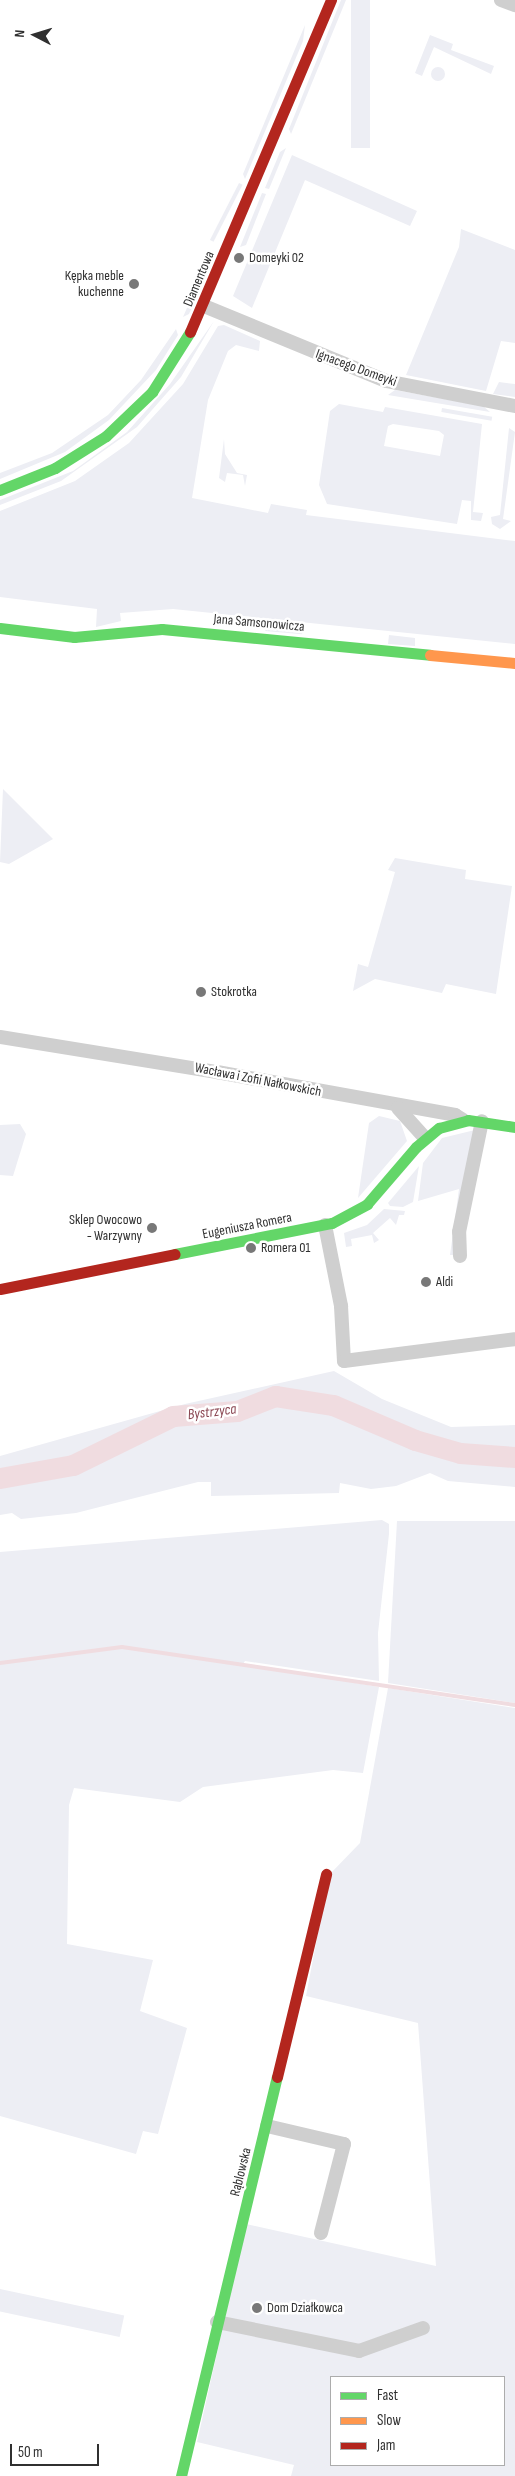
<!DOCTYPE html>
<meta charset="utf-8">
<style>
body{margin:0}
#map{position:relative;width:515px;height:2476px;overflow:hidden;background:#fff;font-family:"Sofia Sans Condensed",sans-serif}
div>[style]{position:absolute}
[style*='--x']{left:calc(var(--x)*1px);top:calc(var(--y)*1px);width:calc(var(--w)*1px);rotate:calc(var(--a)*1deg)}
.green>*{inset:0;background:#edeef4;transform-origin:0 0}
.round{border-radius:50%}
.stream>*{height:4px;margin:-2px;padding:0 2px;transform-origin:2px;border-radius:2px;background:#f0dce0}
.river>*{height:21px;margin:-10.5px;padding:0 10.5px;transform-origin:10.5px;border-radius:10.5px;background:#f0dce0}
.street>*{height:14px;margin:-7px;padding:0 7px;transform-origin:7px;border-radius:7px;background:#cfcfcf}
.fast>*{height:11px;margin:-5.5px;padding:0 5.5px;transform-origin:5.5px;border-radius:5.5px;background:#63d668}
.slow>*{height:11px;margin:-5.5px;padding:0 5.5px;transform-origin:5.5px;border-radius:5.5px;background:#ff974d}
.jam>*{height:11px;margin:-5.5px;padding:0 5.5px;transform-origin:5.5px;border-radius:5.5px;background:#b3261e}
.dots>*{width:14px;height:14px;translate:-50% -50%;box-sizing:border-box;border:2px solid #fff;border-radius:50%}
span{translate:-50% -50%;white-space:nowrap;text-align:center;line-height:1.15;-webkit-text-stroke:5px #fff;paint-order:stroke}
.poi-label{font-size:14px;color:#303030}
.left{translate:0 -50%;text-align:left}
.right{translate:-100% -50%;text-align:right}
.street-label{font-size:14px;color:#303030}
.water-label{font-size:15px;color:#8a4652;font-style:italic}
.legend{position:absolute;left:330px;top:2376px;width:175px;height:90px;box-sizing:border-box;background:#fff;border:1px solid #acacac;margin:0;padding:6px 9px;list-style:none;font-size:15px;color:#303030}
.legend li{display:flex;align-items:center;gap:10px;height:25px}
.legend b{width:25px;border:1px solid #acacac}
.north{position:absolute;left:10px;top:10px;width:50px;height:50px;-webkit-text-stroke:4px #fff;paint-order:stroke;rotate:275deg;font-size:14px;font-weight:700;line-height:20px;text-align:center;color:#303030}
.north::after{content:'';display:block;margin:auto;width:18px;height:22px;background:#303030;clip-path:polygon(50% 0,100% 100%,50% 72%,0 100%)}
.scale{position:absolute;left:10px;top:2444px;width:89px;height:22px;box-sizing:border-box;border:2px solid #303030;border-top:0;padding-left:6px;font-size:15px;line-height:18px;white-space:nowrap;color:#303030;-webkit-text-stroke:4px #fff;paint-order:stroke}
</style>
<div id="map">
<div class="green">
<i style="clip-path:polygon(341px 0,346px 0,291px 134px,289px 129px)"></i>
<i style="left:351px;top:0;width:19px;height:148px"></i>
<i style="clip-path:polygon(305px 25px,303px 41px,245px 179px,243px 174px)"></i>
<i style="clip-path:polygon(430px 35px,453px 44px,451px 50px,494px 66px,491px 74px,434px 47px,422px 76px,415px 73px)"></i>
<i class="round" style="left:431px;top:67px;width:14px;height:14px"></i>
<i style="clip-path:polygon(286px 148px,269px 189px,265px 188px,280px 152px)"></i>
<i style="clip-path:polygon(292px 155px,417px 211px,410px 226px,305px 180px,252px 308px,233px 296px)"></i>
<i style="left:239px;top:183px;width:4px;height:64px;rotate:27deg"></i>
<i style="clip-path:polygon(262px 193px,266px 194px,246px 245px,240px 247px)"></i>
<i style="clip-path:polygon(461px 229px,515px 250px,515px 343px,501px 341px,486px 391px,406px 375px,459px 247px)"></i>
<i style="clip-path:polygon(210px 255px,211px 264px,189px 314px,183px 317px)"></i>
<i style="clip-path:polygon(214px 321px,181px 377px,137px 427px,61px 481px,0 505px,0 500px,73px 471px,127px 432px,170px 384px)"></i>
<i style="clip-path:polygon(224px 325px,260px 341px,259px 351px,236px 345px,228px 351px,208px 400px,192px 498px,268px 513px,271px 504px,307px 510px,306px 515px,515px 541px,515px 644px,173px 609px,120px 613px,121px 621px,96px 627px,97px 609px,0 597px,0 511px,75px 481px,129px 443px,183px 384px,218px 326px)"></i>
<i style="clip-path:polygon(176px 329px,178px 335px,156px 370px,109px 420px,65px 452px,0 479px,0 473px,52px 453px,108px 415px,141px 380px)"></i>
<i style="clip-path:polygon(499px 382px,515px 384px,515px 397px,493px 394px)"></i>
<i style="clip-path:polygon(395px 390px,483px 406px,490px 412px,388px 395px)"></i>
<i style="clip-path:polygon(evenodd,339px 404px,383px 412px,385px 407px,482px 424px,473px 512px,483px 513px,481px 521px,471px 520px,471px 501px,462px 500px,457px 524px,327px 504px,319px 485px,330px 411px,339px 404px,393px 424px,439px 431px,444px 435px,440px 456px,384px 446px,388px 426px,393px 424px)"></i>
<i style="left:442px;top:408px;width:51px;height:4px;rotate:10deg"></i>
<i style="clip-path:polygon(509px 428px,515px 432px,503px 519px,511px 521px,500px 529px,492px 524px,491px 517px,500px 515px)"></i>
<i style="clip-path:polygon(224px 439px,225px 454px,237px 473px,247px 475px,245px 486px,243px 475px,227px 473px,225px 482px,219px 478px)"></i>
<i style="left:266px;top:623px;width:37px;height:8px;rotate:5deg"></i>
<i style="clip-path:polygon(389px 635px,415px 638px,415px 646px,388px 644px)"></i>
<i style="clip-path:polygon(3px 789px,53px 839px,9px 864px,0 862px)"></i>
<i style="clip-path:polygon(395px 858px,466px 870px,465px 879px,512px 886px,496px 994px,446px 984px,442px 993px,375px 979px,353px 991px,358px 964px,368px 967px,395px 872px,388px 870px)"></i>
<i style="clip-path:polygon(379px 1116px,400px 1121px,407px 1141px,358px 1198px,369px 1123px)"></i>
<i style="clip-path:polygon(20px 1124px,26px 1134px,13px 1176px,0 1175px,0 1125px)"></i>
<i style="clip-path:polygon(475px 1130px,455px 1255px,450px 1255px,459px 1189px,418px 1201px,423px 1163px,442px 1138px)"></i>
<i style="clip-path:polygon(419px 1166px,413px 1202px,403px 1207px,390px 1206px,388px 1203px)"></i>
<i style="clip-path:polygon(384px 1209px,405px 1211px,404px 1215px,399px 1215px,396px 1225px,390px 1218px,373px 1233px,379px 1240px,374px 1243px,372px 1235px,351px 1239px,352px 1246px,346px 1247px,344px 1233px,367px 1225px)"></i>
<i style="clip-path:polygon(334px 1371px,382px 1399px,451px 1427px,515px 1425px,515px 1487px,448px 1481px,430px 1473px,396px 1486px,371px 1489px,340px 1483px,339px 1493px,211px 1496px,211px 1482px,198px 1482px,76px 1513px,21px 1519px,12px 1513px,0 1515px,0 1456px,185px 1404px)"></i>
<i style="clip-path:polygon(382px 1520px,389px 1524px,389px 1534px,378px 1633px,379px 1681px,245px 1661px,243px 1664px,379px 1687px,363px 1773px,333px 1770px,203px 1787px,180px 1802px,74px 1788px,69px 1805px,67px 1944px,153px 1960px,140px 2011px,187px 2028px,158px 2134px,143px 2131px,136px 2154px,0 2116px,0 1552px)"></i>
<i style="clip-path:polygon(397px 1521px,515px 1521px,515px 1703px,388px 1683px)"></i>
<i style="clip-path:polygon(evenodd,388px 1688px,515px 1708px,515px 2476px,291px 2476px,294px 2465px,197px 2442px,246px 2224px,436px 2266px,418px 2023px,306px 1996px,329px 1875px,360px 1843px,388px 1688px,331px 2377px,504px 2377px,504px 2465px,331px 2465px,331px 2377px)"></i>
<i style="left:0;top:2289px;width:127px;height:22px;rotate:12deg"></i>
</div>
<div class="stream">
<i style="--x:0;--y:1663;--w:123;--a:-7.5"></i>
<i style="--x:122;--y:1647;--w:397;--a:8.4"></i>
</div>
<div class="river">
<i style="--x:0;--y:1478;--w:74;--a:-10.1"></i>
<i style="--x:73;--y:1465;--w:111;--a:-26.1"></i>
<i style="--x:173;--y:1416;--w:64;--a:-4.5"></i>
<i style="--x:237;--y:1411;--w:41;--a:-21.5"></i>
<i style="--x:275;--y:1396;--w:59;--a:8.8"></i>
<i style="--x:333;--y:1405;--w:89;--a:23.1"></i>
<i style="--x:415;--y:1440;--w:47;--a:16.1"></i>
<i style="--x:460;--y:1453;--w:55;--a:4.2"></i>
</div>
<div class="street">
<i style="--x:501;--y:0;--w:15;--a:20"></i>
<i style="--x:204;--y:306;--w:197;--a:22.4"></i>
<i style="--x:386;--y:381;--w:131;--a:11"></i>
<i style="--x:0;--y:1037;--w:220;--a:9.2"></i>
<i style="--x:217;--y:1072;--w:242;--a:10.2"></i>
<i style="--x:455;--y:1115;--w:9;--a:32"></i>
<i style="--x:398;--y:1108;--w:40;--a:48"></i>
<i style="--x:325;--y:1225;--w:83;--a:78.8"></i>
<i style="--x:341;--y:1306;--w:55;--a:86.9"></i>
<i style="--x:344;--y:1361;--w:172;--a:-7.3"></i>
<i style="--x:460;--y:1256;--w:24;--a:-92"></i>
<i style="--x:459;--y:1232;--w:113;--a:-78.3"></i>
<i style="--x:267;--y:2126;--w:79;--a:13.2"></i>
<i style="--x:344;--y:2144;--w:92;--a:104.5"></i>
<i style="--x:217;--y:2322;--w:145;--a:11.5"></i>
<i style="--x:359;--y:2351;--w:68;--a:-19.8"></i>
</div>
<div class="fast">
<i style="--x:0;--y:490;--w:59;--a:-21.8"></i>
<i style="--x:55;--y:468;--w:60;--a:-32.1"></i>
<i style="--x:106;--y:436;--w:64;--a:-43.7"></i>
<i style="--x:152;--y:392;--w:71;--a:-57.7"></i>
<i style="--x:0;--y:628;--w:75;--a:6.9"></i>
<i style="--x:74;--y:637;--w:88;--a:-5.2"></i>
<i style="--x:162;--y:629;--w:269;--a:5.5"></i>
<i style="--x:175;--y:1254;--w:160;--a:-11.2"></i>
<i style="--x:332;--y:1223;--w:40;--a:-28"></i>
<i style="--x:367;--y:1204;--w:75;--a:-49.3"></i>
<i style="--x:416;--y:1147;--w:30;--a:-40"></i>
<i style="--x:439;--y:1128;--w:30;--a:-15"></i>
<i style="--x:468;--y:1120;--w:48;--a:8.5"></i>
<i style="--x:181;--y:2476;--w:410;--a:-76.5"></i>
</div>
<div class="slow">
<i style="--x:430;--y:655;--w:85;--a:5.4"></i>
</div>
<div class="jam">
<i style="--x:190;--y:332;--w:361;--a:-67"></i>
<i style="--x:0;--y:1289;--w:178;--a:-11.3"></i>
<i style="--x:277;--y:2077;--w:209;--a:-76.4"></i>
</div>
<div class="dots">
<i style="left:239px;top:258px;background:#787878"></i>
<i style="left:134px;top:284px;background:#787878"></i>
<i style="left:201px;top:992px;background:#787878"></i>
<i style="left:152px;top:1228px;background:#787878"></i>
<i style="left:251px;top:1248px;background:#787878"></i>
<i style="left:426px;top:1282px;background:#787878"></i>
<i style="left:257px;top:2308px;background:#787878"></i>
</div>
<div class="poi-label">
<span class="left" style="left:249px;top:258px">Domeyki 02</span>
<span class="right" style="left:124px;top:284px">Kępka meble<br>kuchenne</span>
<span class="left" style="left:211px;top:992px">Stokrotka</span>
<span class="right" style="left:142px;top:1228px">Sklep Owocowo<br>- Warzywny</span>
<span class="left" style="left:261px;top:1248px">Romera 01</span>
<span class="left" style="left:436px;top:1282px">Aldi</span>
<span class="left" style="left:267px;top:2308px">Dom Działkowca</span>
</div>
<div class="street-label">
<span style="left:199px;top:279px;rotate:-67deg">Diamentowa</span>
<span style="left:356px;top:368px;rotate:20deg">Ignacego Domeyki</span>
<span style="left:259px;top:623px;rotate:5deg">Jana Samsonowicza</span>
<span style="left:258px;top:1080px;rotate:11deg">Wacława i Zofii Nałkowskich</span>
<span style="left:247px;top:1226px;rotate:-11deg">Eugeniusza Romera</span>
<span style="left:241px;top:2172px;rotate:-76deg">Rąblowska</span>
</div>
<div class="water-label">
<span style="left:212px;top:1412px;rotate:-7deg">Bystrzyca</span>
</div>
<ul class="legend">
<li><b style="height:6px;background:#63d668"></b>Fast</li>
<li><b style="height:6px;background:#ff974d"></b>Slow</li>
<li><b style="height:6px;background:#b3261e"></b>Jam</li>
</ul>
<div class="north">N</div>
<div class="scale">50 m</div>
</div>
